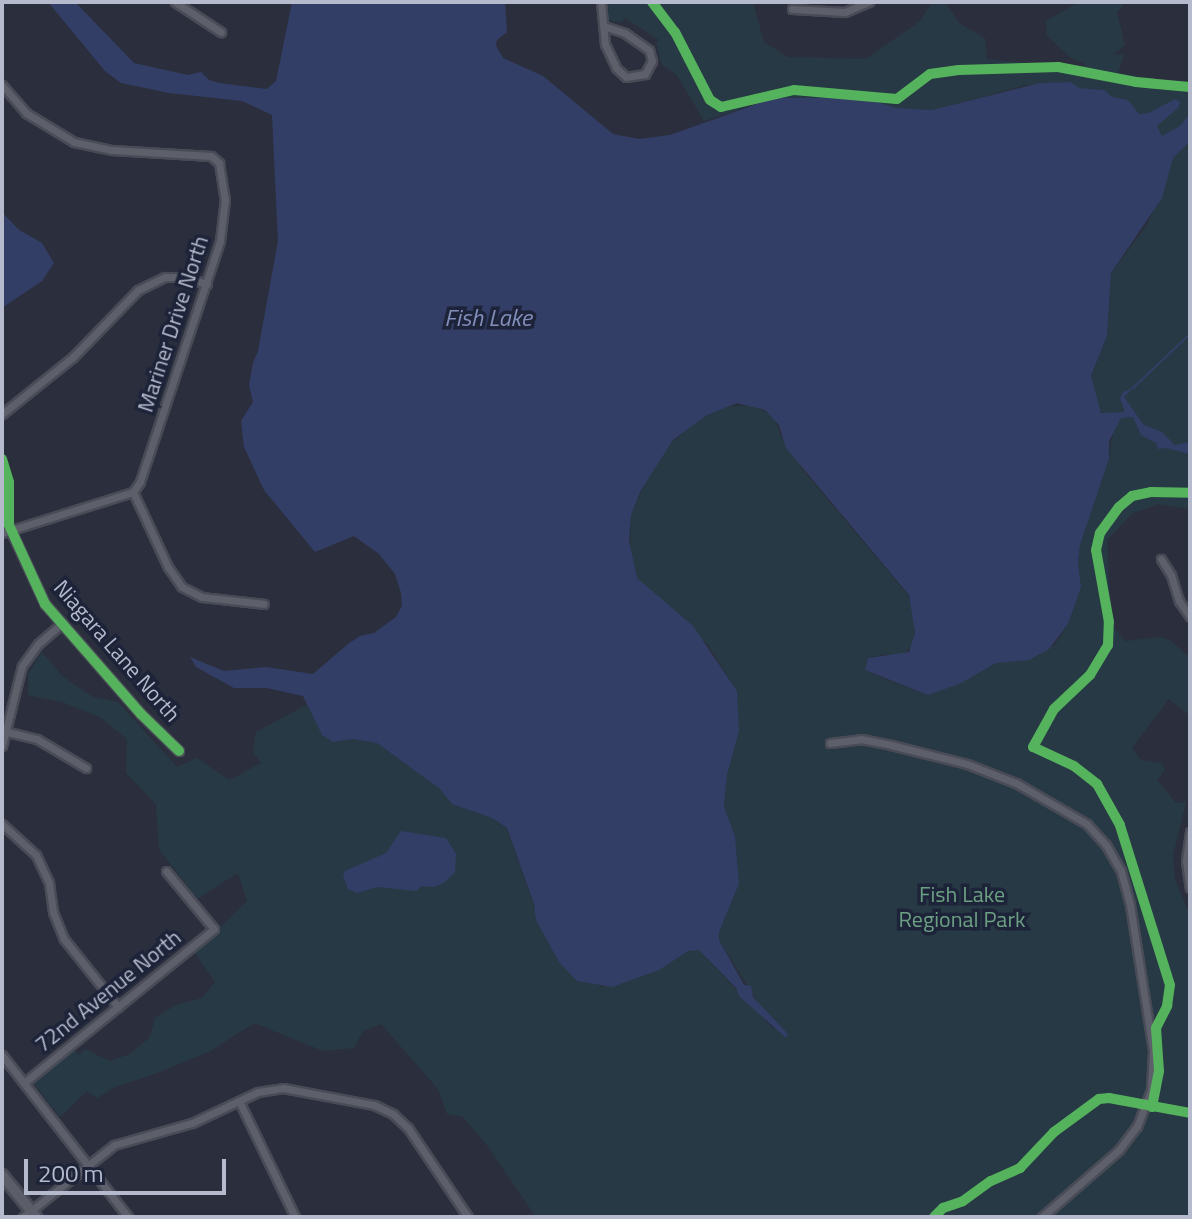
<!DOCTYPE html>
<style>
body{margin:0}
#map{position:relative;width:1192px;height:1219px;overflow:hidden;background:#2b2f3d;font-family:"Titillium Web",sans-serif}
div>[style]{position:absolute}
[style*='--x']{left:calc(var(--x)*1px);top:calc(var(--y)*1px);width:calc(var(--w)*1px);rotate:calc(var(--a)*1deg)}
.green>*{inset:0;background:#273944}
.water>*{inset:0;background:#333e67}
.stream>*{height:2px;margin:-1px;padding:0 1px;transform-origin:1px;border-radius:1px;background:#333e67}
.roads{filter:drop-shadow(2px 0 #494c57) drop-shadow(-2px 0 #494c57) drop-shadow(0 2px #494c57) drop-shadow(0 -2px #494c57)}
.street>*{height:7px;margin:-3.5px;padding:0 3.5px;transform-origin:3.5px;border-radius:3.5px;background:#5d5f6a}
.secondary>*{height:10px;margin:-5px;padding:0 5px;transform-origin:5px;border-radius:5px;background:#5b5d68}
.cycleway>*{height:10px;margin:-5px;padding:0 5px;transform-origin:5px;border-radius:5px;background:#56b35d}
span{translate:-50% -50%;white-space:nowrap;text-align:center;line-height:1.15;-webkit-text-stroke:7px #1d2339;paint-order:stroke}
.street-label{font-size:22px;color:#b6bacd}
.park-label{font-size:22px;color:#6ba082}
.water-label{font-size:24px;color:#828fbb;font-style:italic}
.frame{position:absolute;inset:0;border:4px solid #b6bacd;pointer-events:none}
.scale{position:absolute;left:24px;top:1159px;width:202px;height:36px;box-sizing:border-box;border:4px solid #b6bacd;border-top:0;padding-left:10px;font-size:24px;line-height:28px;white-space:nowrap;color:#b6bacd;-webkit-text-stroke:6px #1d2339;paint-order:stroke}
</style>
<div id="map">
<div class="green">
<i style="clip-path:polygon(607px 2px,753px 2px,764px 42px,788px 57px,866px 59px,920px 21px,932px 2px,945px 2px,959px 23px,985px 38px,987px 59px,1083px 68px,1085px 64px,1071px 58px,1047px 36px,1046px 21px,1079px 2px,1126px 2px,1117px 12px,1125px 45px,1114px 54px,1124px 55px,1118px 73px,1190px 84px,1190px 509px,1158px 504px,1133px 513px,1107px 540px,1111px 624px,1125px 641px,1160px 637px,1170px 640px,1190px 658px,1190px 716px,1169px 699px,1132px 748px,1141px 760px,1162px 763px,1165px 770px,1157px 780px,1176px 803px,1186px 802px,1173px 856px,1175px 879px,1190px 915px,1190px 1217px,536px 1217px,486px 1144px,463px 1117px,447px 1114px,438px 1089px,381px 1024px,363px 1031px,354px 1048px,323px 1051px,254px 1023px,209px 1052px,152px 1075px,115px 1087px,97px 1098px,87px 1091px,60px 1117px,33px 1083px,74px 1050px,79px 1055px,85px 1049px,110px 1061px,130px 1054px,150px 1037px,155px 1018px,176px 1005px,202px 998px,215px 982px,195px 953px,247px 901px,238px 873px,197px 899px,159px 849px,156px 804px,126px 773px,127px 739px,100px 717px,62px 702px,28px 695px,28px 674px,42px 652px,62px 676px,93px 697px,118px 702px,177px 767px,197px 758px,229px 780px,261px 763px,253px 752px,256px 732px,308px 704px,322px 735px,333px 742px,353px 739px,377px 743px,440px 789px,452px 804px,492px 818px,507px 829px,536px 912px,601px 987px,644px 976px,688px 950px,699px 950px,777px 1033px,719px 940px,719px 932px,739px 884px,735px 836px,724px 808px,727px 775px,739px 731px,737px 691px,708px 645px,637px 578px,630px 553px,631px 515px,650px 471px,663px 451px,695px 422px,722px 407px,753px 405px,774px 417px,780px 434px,802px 469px,908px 595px,915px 621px,914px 642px,903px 656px,884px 654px,868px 658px,866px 670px,880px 677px,928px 695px,996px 663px,1037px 656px,1055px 644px,1068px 624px,1081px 587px,1078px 562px,1080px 545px,1109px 459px,1113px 431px,1105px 414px,1097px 408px,1091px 377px,1107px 336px,1111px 273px,1147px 225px,1164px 188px,1165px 179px,1139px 114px,1128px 101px,1112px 97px,1104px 90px,1079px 88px,1071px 82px,1026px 85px,933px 110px,896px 108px,873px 101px,839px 98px,775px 98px,704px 121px,677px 75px,662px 65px,656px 43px,659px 40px,625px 18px,621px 23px,609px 20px)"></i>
</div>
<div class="water">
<i style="clip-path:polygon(48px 2px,75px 2px,134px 63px,188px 75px,201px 72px,209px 80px,219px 83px,267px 89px,276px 81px,292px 2px,505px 2px,507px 32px,497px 40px,496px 46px,503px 58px,543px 76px,613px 134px,639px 139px,670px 135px,774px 98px,839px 98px,873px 101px,896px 108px,932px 110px,1040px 83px,1071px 82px,1079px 88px,1104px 90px,1112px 97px,1128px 100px,1139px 114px,1149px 113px,1175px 99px,1180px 102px,1179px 107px,1157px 126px,1162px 136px,1180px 126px,1190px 114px,1190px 141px,1173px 158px,1162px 198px,1111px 273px,1107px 336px,1091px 376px,1101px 413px,1125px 412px,1120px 399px,1123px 392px,1133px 388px,1124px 397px,1144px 425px,1162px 432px,1175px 445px,1190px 442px,1190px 454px,1166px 448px,1158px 449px,1156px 443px,1141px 435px,1133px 417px,1121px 418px,1109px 441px,1109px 459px,1080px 545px,1078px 562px,1081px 587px,1068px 624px,1049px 649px,1029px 660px,996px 663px,959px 684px,928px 695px,865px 670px,868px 658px,909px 652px,915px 633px,909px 595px,786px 448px,779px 425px,765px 410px,737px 403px,707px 415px,673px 440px,641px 490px,631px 515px,629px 541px,637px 578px,693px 626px,737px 691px,739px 731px,727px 775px,724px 807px,735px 836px,739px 884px,719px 932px,719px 940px,744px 985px,751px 986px,753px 997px,788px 1034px,786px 1038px,739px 996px,736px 988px,699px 950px,688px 951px,659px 970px,612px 987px,577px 981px,559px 962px,536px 920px,534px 904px,507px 828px,492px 818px,452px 804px,440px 789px,377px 743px,353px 739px,333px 742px,322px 735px,303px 696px,267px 688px,234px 688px,196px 667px,190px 657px,224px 671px,266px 667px,313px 674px,348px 644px,360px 636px,374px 633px,396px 617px,402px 606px,401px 593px,395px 574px,379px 554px,354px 536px,315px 552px,264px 490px,244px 447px,241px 421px,253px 402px,249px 385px,253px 363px,258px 351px,278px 241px,272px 115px,242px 101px,169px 93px,121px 83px,105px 71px)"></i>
<i style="clip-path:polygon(2px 212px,19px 230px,42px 243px,54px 263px,42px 281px,2px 308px)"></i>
<i style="clip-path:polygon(401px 831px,446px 838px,456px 854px,455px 872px,445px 882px,434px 887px,422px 886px,416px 891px,378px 887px,357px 893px,348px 889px,343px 876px,345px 871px,386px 853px)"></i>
</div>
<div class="stream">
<i style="--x:1133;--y:388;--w:79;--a:-43.5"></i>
</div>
<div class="roads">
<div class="street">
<i style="--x:175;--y:2;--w:55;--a:33.1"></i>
<i style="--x:601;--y:2;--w:42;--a:84.6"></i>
<i style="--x:605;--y:44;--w:26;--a:65"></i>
<i style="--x:616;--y:68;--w:13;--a:42"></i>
<i style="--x:626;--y:77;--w:19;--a:-9"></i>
<i style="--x:645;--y:74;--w:15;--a:-62"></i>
<i style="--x:652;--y:61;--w:11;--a:-105"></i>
<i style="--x:649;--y:50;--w:29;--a:-145"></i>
<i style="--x:625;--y:33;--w:23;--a:-162"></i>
<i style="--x:792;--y:9;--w:53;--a:3.2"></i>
<i style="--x:845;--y:12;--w:26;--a:-23"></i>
<i style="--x:2;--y:85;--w:37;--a:49"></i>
<i style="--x:26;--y:113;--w:56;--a:31.1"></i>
<i style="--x:74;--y:142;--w:39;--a:12"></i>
<i style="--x:112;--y:150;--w:99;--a:3.5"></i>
<i style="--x:211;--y:156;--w:11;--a:41"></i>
<i style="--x:219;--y:163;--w:36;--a:81"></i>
<i style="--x:225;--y:199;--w:42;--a:96.8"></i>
<i style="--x:220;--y:241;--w:254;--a:108.4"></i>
<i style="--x:140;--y:482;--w:12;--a:125"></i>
<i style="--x:133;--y:492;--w:83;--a:65"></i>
<i style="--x:168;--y:567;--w:24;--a:55"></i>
<i style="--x:182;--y:587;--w:22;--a:27"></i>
<i style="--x:202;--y:597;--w:62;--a:6.4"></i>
<i style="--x:2;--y:414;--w:91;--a:-38.8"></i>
<i style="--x:73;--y:357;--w:93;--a:-45.9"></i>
<i style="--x:138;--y:290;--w:30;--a:-26"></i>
<i style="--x:165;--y:277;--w:20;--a:0"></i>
<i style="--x:185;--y:277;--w:23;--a:18"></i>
<i style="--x:11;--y:531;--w:81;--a:65"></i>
<i style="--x:45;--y:604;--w:146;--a:48.9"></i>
<i style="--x:141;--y:714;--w:53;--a:44.2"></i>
<i style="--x:2;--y:533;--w:137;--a:-17.4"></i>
<i style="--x:1161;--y:559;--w:19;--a:58"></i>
<i style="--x:1171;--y:575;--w:27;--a:73"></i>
<i style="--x:1179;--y:601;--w:19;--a:55"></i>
<i style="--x:4;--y:731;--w:34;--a:14"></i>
<i style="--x:37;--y:739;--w:57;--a:30.6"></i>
<i style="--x:830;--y:743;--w:31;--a:-7"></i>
<i style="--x:861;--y:739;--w:31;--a:11"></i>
<i style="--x:891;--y:745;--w:78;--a:14"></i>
<i style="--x:967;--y:764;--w:53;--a:21.2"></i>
<i style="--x:1016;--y:783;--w:82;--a:30"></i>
<i style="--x:1087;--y:824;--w:28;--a:48"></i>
<i style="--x:1106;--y:845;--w:30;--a:60"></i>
<i style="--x:1121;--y:871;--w:35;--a:75"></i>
<i style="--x:1130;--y:905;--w:148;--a:81"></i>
<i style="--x:1153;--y:1051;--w:39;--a:93"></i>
<i style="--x:1151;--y:1090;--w:39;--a:111"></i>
<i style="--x:1137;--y:1126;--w:30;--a:127"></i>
<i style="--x:1119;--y:1150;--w:102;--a:139"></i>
<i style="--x:2;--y:746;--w:82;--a:-76"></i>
<i style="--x:22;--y:666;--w:27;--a:-54"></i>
<i style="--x:38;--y:644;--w:30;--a:-41"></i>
<i style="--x:2;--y:824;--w:46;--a:42.4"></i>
<i style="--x:36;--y:855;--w:31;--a:65"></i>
<i style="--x:49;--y:883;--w:29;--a:82"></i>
<i style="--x:53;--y:912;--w:29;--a:68"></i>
<i style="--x:64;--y:939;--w:87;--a:51.5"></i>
<i style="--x:1190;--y:832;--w:29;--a:98"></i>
<i style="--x:1186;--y:861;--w:27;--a:82"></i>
<i style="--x:2;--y:1055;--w:205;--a:52.1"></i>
<i style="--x:25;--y:1082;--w:243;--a:-39"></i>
<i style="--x:214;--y:929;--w:75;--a:-129.6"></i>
<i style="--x:239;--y:1101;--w:129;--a:64.2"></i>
<i style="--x:23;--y:1217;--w:116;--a:-38.4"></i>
<i style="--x:114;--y:1145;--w:81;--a:-15.8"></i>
<i style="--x:192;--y:1123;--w:73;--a:-25.2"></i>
<i style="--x:258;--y:1092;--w:25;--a:-9"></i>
<i style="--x:283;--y:1088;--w:93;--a:10.6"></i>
<i style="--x:374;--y:1105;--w:21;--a:25"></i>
<i style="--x:393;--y:1114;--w:21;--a:43"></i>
<i style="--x:408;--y:1128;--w:107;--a:56"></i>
</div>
<div class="secondary">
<i style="--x:2;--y:1175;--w:54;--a:51"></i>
</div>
</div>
<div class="cycleway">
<i style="--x:652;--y:2;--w:38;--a:53"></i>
<i style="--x:675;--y:32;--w:76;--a:62.8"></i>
<i style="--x:710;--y:100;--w:13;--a:32"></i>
<i style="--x:721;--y:107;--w:75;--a:-13.1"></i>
<i style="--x:794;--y:90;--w:103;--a:5"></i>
<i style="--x:897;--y:99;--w:41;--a:-37.1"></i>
<i style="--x:930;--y:74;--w:29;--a:-8"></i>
<i style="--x:959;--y:70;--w:99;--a:-1.7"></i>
<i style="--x:1058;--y:67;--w:79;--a:10.9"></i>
<i style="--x:1136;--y:82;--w:54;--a:5.3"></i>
<i style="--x:2;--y:459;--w:24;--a:73"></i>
<i style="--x:9;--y:482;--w:43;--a:90"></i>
<i style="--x:9;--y:525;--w:87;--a:65.5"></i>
<i style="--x:45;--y:604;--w:146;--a:48.9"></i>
<i style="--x:141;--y:714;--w:53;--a:44.2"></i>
<i style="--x:1152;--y:1107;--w:37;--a:-79"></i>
<i style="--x:1159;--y:1071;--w:43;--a:-94"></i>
<i style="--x:1156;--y:1028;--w:25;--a:-63"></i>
<i style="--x:1167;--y:1006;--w:21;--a:-82"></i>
<i style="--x:1170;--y:985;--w:168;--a:-107.4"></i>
<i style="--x:1120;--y:825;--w:47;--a:-119.3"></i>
<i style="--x:1097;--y:784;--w:29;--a:-142"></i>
<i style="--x:1074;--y:766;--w:45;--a:-155.1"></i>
<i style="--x:1033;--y:747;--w:43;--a:-61.1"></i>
<i style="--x:1054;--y:709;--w:50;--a:-43.4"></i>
<i style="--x:1090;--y:675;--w:35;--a:-59"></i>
<i style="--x:1108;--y:645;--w:23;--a:-88"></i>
<i style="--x:1109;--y:622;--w:73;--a:-100.2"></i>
<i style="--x:1096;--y:550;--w:17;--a:-77"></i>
<i style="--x:1100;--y:533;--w:32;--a:-54"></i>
<i style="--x:1119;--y:507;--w:17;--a:-40"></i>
<i style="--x:1132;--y:496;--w:19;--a:-12"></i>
<i style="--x:1151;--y:492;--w:39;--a:1"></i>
<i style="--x:934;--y:1217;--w:13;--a:-45"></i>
<i style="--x:943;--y:1208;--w:21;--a:-19"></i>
<i style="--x:963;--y:1201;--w:34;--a:-36"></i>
<i style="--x:991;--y:1181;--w:32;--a:-24"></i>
<i style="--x:1020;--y:1168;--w:50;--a:-46.6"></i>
<i style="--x:1054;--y:1132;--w:56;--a:-36.3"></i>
<i style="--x:1099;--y:1099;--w:10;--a:-6"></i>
<i style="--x:1109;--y:1098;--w:82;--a:10.5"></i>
</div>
<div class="street-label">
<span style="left:173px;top:324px;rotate:-72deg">Mariner Drive North</span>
<span style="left:117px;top:651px;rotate:49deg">Niagara Lane North</span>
<span style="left:108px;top:991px;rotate:-39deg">72nd Avenue North</span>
</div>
<div class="park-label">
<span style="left:962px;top:907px">Fish Lake<br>Regional Park</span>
</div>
<div class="water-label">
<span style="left:488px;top:318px">Fish Lake</span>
</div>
<div class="frame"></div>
<div class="scale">200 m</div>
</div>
